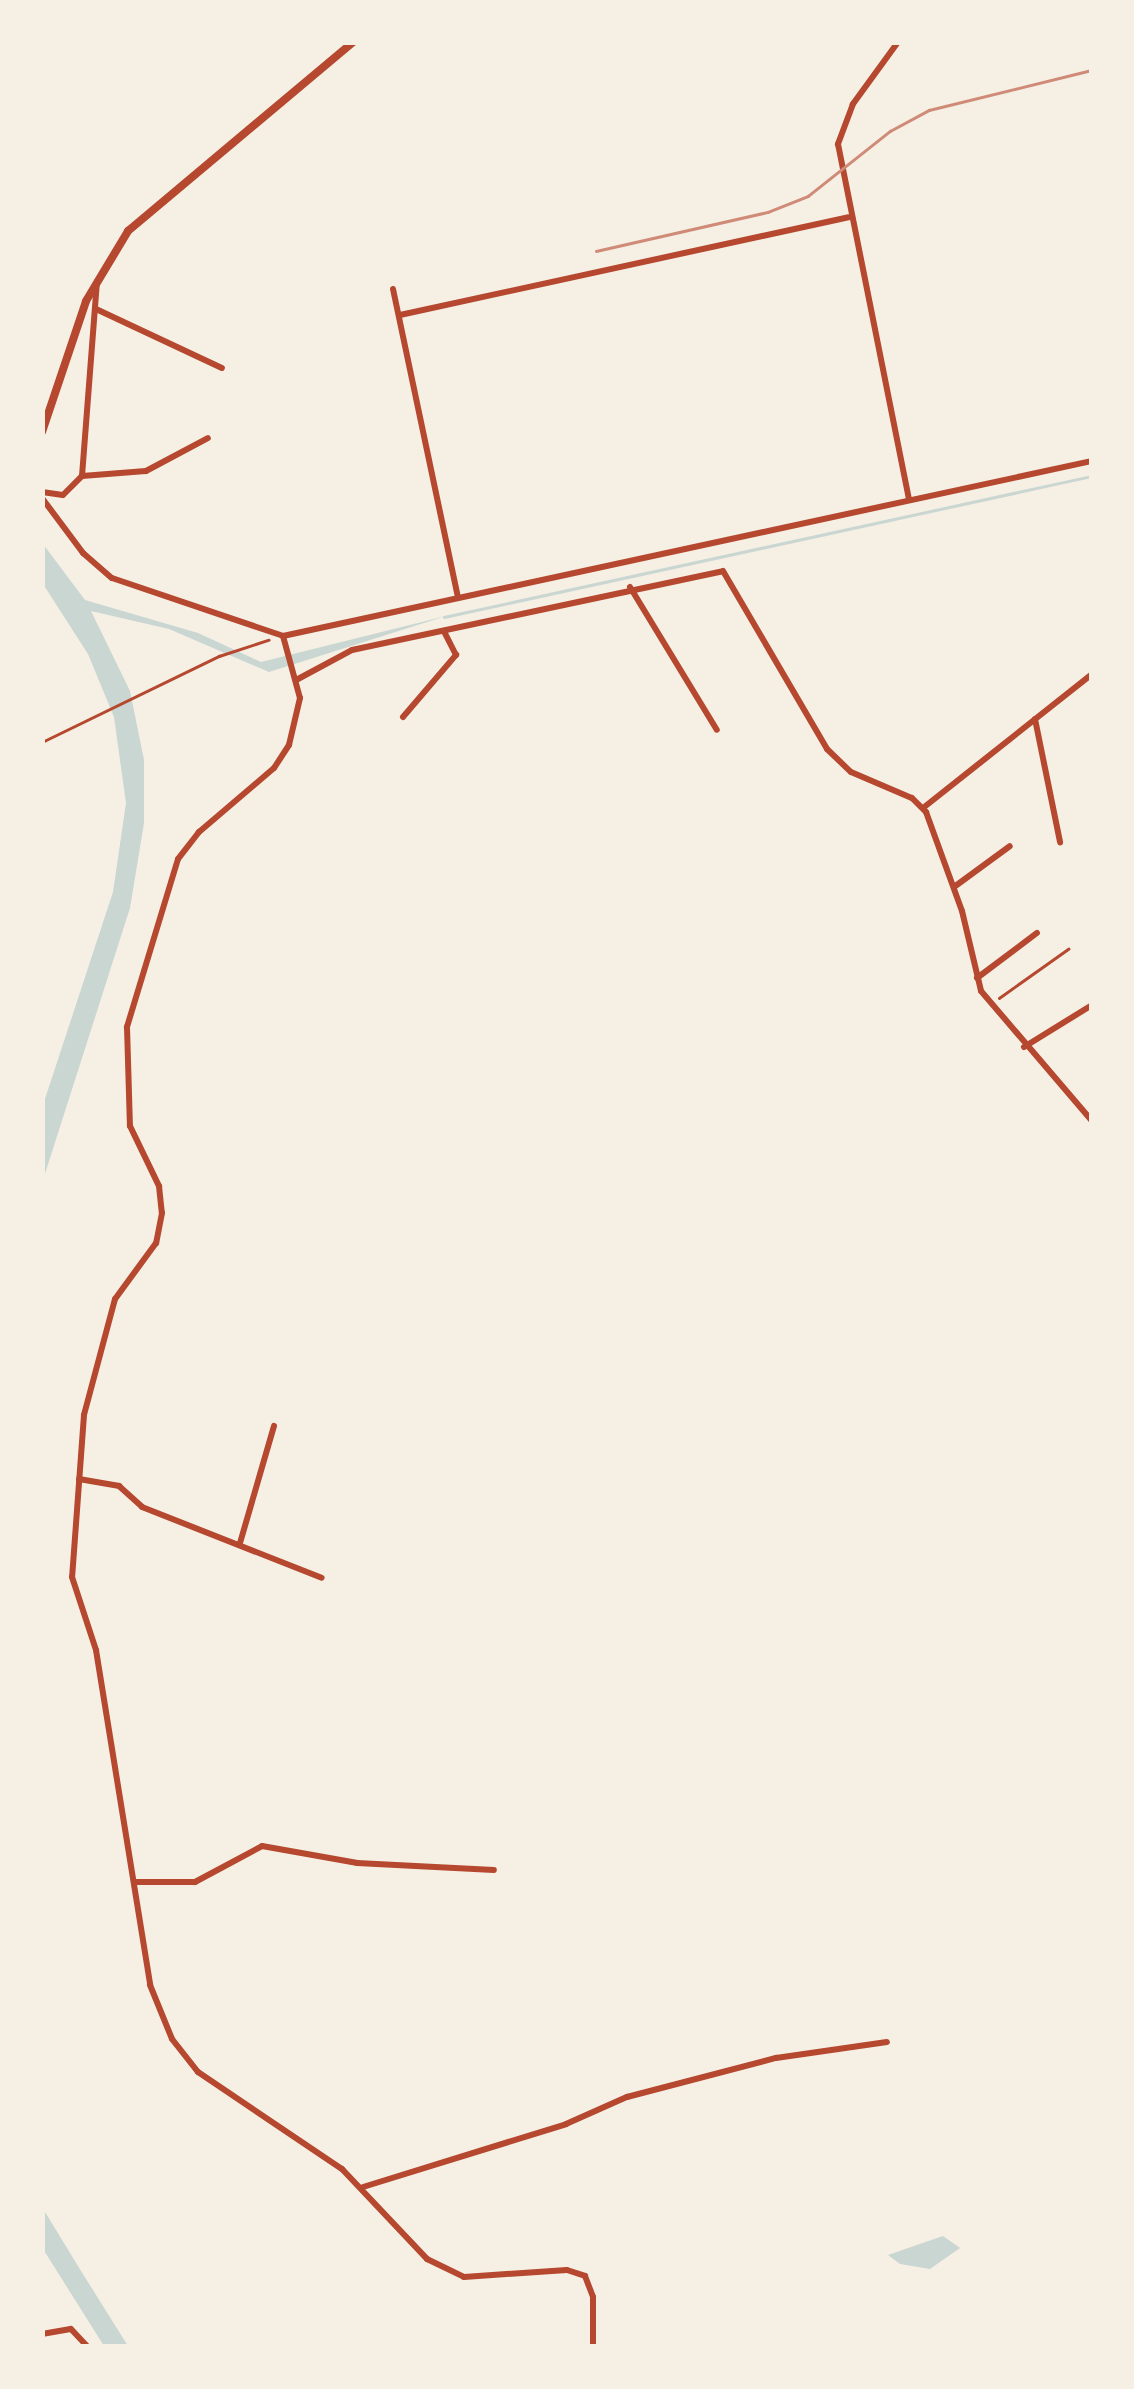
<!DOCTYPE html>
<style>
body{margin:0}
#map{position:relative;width:1134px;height:2389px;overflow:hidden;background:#f6efe4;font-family:Overpass,sans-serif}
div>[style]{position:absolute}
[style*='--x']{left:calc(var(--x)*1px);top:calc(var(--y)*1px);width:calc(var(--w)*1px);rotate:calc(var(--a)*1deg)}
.water>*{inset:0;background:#c9d6d2}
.stream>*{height:2.5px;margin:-1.25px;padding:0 1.25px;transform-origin:1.25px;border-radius:1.25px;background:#c9d6d2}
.path>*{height:2.5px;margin:-1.25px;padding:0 1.25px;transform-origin:1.25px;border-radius:1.25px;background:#b5482f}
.minor>*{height:6px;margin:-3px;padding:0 3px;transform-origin:3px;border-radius:3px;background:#b5482f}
.secondary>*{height:8px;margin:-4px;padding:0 4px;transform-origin:4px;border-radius:4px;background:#b5482f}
.rail>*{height:2.5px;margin:-1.25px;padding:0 1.25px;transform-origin:1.25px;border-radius:1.25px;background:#cf8b77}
span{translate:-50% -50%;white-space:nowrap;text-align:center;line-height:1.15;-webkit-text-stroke:9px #f6efe4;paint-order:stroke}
.frame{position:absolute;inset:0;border:45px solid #f6efe4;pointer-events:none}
</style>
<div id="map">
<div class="water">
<i style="clip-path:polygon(43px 544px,85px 600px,198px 633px,261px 662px,446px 616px,269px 672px,169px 629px,91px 611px,130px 691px,144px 760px,144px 823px,130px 908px,43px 1180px,43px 1105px,113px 892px,126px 803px,114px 717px,88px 654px,43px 584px)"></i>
<i style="clip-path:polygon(42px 2207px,81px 2271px,128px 2346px,104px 2346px,43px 2249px)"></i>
<i style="clip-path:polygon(943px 2236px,960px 2248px,930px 2269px,900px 2264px,888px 2255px)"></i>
</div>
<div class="stream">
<i style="--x:444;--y:617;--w:663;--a:-12.28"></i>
</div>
<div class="path">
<i style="--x:42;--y:742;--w:197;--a:-25.9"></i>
<i style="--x:219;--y:656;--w:52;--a:-18.1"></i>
<i style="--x:999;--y:998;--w:85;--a:-35.4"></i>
</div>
<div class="minor">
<i style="--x:898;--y:42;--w:77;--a:126"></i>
<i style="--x:853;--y:104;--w:43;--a:110.6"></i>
<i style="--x:838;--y:144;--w:361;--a:78.7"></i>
<i style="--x:393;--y:289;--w:312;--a:78.1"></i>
<i style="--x:96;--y:309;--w:139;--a:25.1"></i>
<i style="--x:400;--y:315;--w:459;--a:-12.3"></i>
<i style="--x:82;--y:476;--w:64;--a:-4.5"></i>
<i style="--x:146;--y:471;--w:70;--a:-28"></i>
<i style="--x:42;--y:492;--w:21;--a:8"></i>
<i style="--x:63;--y:495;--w:27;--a:-45"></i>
<i style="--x:82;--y:476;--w:195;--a:-85.6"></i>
<i style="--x:42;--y:498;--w:69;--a:53.3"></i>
<i style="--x:83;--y:553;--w:38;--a:41"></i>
<i style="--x:112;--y:578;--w:181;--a:18.7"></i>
<i style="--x:283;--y:636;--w:64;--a:74.7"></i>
<i style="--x:300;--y:698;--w:48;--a:103.2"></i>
<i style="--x:289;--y:745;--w:27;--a:123"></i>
<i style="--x:274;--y:768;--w:99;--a:139.5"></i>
<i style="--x:199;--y:832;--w:34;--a:128"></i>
<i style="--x:178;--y:859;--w:176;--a:106.9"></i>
<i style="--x:127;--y:1027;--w:99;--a:88.3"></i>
<i style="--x:130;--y:1126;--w:67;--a:64.2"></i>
<i style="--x:159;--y:1186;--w:27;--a:84"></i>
<i style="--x:162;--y:1213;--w:31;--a:101"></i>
<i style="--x:156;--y:1243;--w:69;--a:126.2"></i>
<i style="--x:115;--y:1299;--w:120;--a:105"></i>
<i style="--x:84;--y:1415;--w:162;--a:94.2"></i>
<i style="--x:72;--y:1577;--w:77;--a:71.8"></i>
<i style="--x:96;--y:1650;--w:339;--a:80.8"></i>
<i style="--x:150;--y:1985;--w:58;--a:67.8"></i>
<i style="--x:172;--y:2039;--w:42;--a:51.8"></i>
<i style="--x:198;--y:2072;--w:174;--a:34"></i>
<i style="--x:342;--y:2169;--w:124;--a:46.6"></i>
<i style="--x:427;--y:2259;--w:41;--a:25.9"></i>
<i style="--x:464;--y:2277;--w:103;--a:-3.9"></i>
<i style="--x:567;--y:2270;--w:19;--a:18"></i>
<i style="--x:585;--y:2276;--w:22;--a:69"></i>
<i style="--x:593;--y:2297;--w:49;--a:90"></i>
<i style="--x:630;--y:587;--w:167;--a:58.7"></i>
<i style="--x:283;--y:636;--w:828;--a:-12.21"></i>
<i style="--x:298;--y:679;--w:61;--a:-28.2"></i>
<i style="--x:352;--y:650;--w:379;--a:-12"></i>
<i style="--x:723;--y:571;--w:206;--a:59.7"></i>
<i style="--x:827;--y:749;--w:33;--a:44"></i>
<i style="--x:851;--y:772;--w:66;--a:23.1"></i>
<i style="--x:912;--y:798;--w:20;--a:45"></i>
<i style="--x:926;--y:812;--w:105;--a:70"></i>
<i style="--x:962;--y:911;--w:82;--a:76.6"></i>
<i style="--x:981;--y:991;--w:171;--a:49.5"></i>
<i style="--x:403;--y:717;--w:82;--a:-49.5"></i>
<i style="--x:456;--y:655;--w:27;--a:-117"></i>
<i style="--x:1035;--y:719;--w:126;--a:78.5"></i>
<i style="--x:923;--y:808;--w:216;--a:-38.4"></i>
<i style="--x:954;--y:887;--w:69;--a:-36.2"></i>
<i style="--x:977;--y:978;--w:75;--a:-36.9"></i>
<i style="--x:1024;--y:1047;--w:80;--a:-31.7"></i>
<i style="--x:79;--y:1479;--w:41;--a:9.9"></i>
<i style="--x:119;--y:1486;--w:31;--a:42"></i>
<i style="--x:142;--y:1507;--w:193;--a:21.5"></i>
<i style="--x:240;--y:1543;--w:122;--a:-73.8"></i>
<i style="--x:135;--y:1882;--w:60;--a:0"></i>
<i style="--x:195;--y:1882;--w:76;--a:-28.2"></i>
<i style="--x:262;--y:1846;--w:97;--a:10.1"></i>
<i style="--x:357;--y:1863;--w:137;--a:2.9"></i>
<i style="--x:363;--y:2187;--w:213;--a:-17.2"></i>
<i style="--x:566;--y:2124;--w:67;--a:-23.9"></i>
<i style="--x:627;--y:2097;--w:154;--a:-14.7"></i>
<i style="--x:776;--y:2058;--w:112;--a:-8.2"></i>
<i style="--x:42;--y:2334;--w:29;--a:-10"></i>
<i style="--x:71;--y:2329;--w:23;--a:47"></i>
</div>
<div class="secondary">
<i style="--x:42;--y:432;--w:138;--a:-71.4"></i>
<i style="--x:86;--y:301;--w:82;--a:-59"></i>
<i style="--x:128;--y:231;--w:294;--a:-40"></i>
</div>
<div class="rail">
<i style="--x:596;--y:251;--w:176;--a:-12.8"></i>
<i style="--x:768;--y:212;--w:43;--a:-21.8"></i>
<i style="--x:808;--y:196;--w:105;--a:-38.4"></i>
<i style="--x:890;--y:131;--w:44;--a:-28.3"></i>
<i style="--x:929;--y:110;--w:168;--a:-13.8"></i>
</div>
<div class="frame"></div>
</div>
